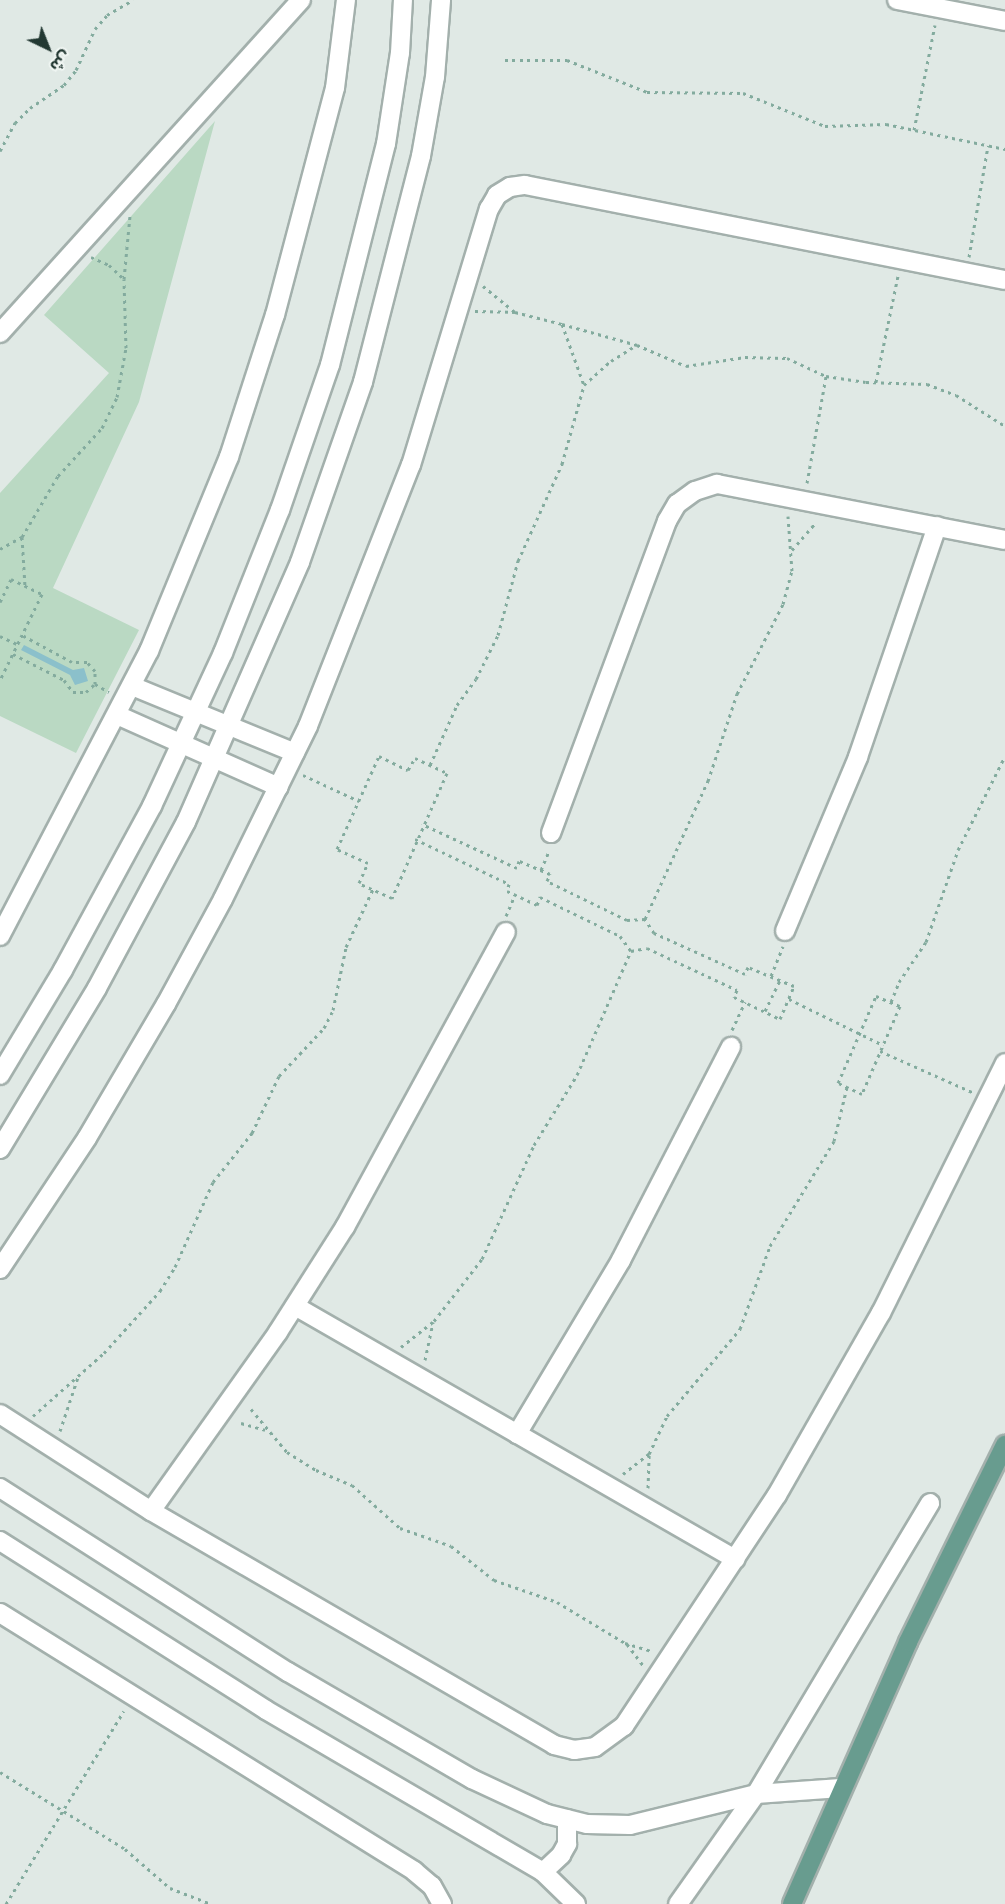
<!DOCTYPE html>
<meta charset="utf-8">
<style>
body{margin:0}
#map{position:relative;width:1005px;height:1904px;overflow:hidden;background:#e0e9e5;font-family:"Fira Sans","Noto Sans Arabic",sans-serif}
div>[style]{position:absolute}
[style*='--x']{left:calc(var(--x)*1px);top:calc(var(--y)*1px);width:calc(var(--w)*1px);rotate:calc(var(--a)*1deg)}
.green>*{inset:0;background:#bad9c3}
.water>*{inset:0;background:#8bc0cb}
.path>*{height:3px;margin-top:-1.5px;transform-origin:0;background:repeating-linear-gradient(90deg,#83ab9e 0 3px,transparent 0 7.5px)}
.roads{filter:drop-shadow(2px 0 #a3b0ac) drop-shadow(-2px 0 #a3b0ac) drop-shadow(0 2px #a3b0ac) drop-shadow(0 -2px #a3b0ac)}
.minor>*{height:18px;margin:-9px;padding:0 9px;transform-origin:9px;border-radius:9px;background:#fff}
.major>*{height:18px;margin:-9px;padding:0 9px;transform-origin:9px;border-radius:9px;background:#689c8f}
span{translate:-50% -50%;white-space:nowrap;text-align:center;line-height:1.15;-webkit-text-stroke:6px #f0f6f3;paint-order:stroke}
.north{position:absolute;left:18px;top:18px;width:60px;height:60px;-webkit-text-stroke:4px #f0f6f3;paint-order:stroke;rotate:137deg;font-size:16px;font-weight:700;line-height:24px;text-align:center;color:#223832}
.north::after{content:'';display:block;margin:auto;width:21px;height:27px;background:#223832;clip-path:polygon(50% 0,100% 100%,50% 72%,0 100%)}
</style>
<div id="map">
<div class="green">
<i style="clip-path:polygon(215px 121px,139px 402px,53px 588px,139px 630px,76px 753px,0 716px,0 493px,109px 373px,44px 315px)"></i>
</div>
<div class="water">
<i style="clip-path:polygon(24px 645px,73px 670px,84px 668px,88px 681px,75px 685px,70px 675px,21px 650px)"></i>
</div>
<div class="path">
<i style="--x:505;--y:60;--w:62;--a:0"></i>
<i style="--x:567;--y:60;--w:86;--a:21.8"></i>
<i style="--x:647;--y:92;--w:96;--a:0.6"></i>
<i style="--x:743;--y:93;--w:88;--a:21.9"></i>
<i style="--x:825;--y:126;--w:61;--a:-1.9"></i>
<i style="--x:886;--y:124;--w:122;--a:11.9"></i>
<i style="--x:914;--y:130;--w:107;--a:-78.7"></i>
<i style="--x:0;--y:151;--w:32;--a:-62"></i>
<i style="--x:15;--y:123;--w:21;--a:-45"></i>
<i style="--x:30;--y:108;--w:41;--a:-34.1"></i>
<i style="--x:64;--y:85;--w:19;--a:-51"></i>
<i style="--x:76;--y:70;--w:45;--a:-65.1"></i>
<i style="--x:95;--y:29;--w:18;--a:-49"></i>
<i style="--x:107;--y:15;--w:30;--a:-30"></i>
<i style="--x:91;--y:257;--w:20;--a:24"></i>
<i style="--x:109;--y:265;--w:21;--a:43"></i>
<i style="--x:969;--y:257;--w:113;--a:-80.3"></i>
<i style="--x:483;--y:286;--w:41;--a:39.1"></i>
<i style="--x:475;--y:311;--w:40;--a:1.4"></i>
<i style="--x:515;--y:312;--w:49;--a:14.3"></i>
<i style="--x:562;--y:324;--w:78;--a:15.6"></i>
<i style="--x:637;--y:345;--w:53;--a:23.2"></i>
<i style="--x:686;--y:366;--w:60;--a:-8.7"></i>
<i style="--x:745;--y:357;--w:42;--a:1.4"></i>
<i style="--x:787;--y:358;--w:43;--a:24.8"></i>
<i style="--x:826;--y:376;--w:40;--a:8.5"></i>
<i style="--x:866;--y:382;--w:61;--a:1.9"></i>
<i style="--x:927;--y:384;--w:31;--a:21"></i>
<i style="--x:956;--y:395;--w:58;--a:32.3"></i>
<i style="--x:562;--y:324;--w:65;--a:70.2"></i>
<i style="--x:876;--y:382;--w:108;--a:-78.3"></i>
<i style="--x:807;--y:483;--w:109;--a:-79.9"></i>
<i style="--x:22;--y:537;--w:49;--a:86.5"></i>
<i style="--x:0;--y:549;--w:25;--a:-29"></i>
<i style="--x:22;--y:537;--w:71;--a:-59.5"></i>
<i style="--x:58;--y:476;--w:65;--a:-47.5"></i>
<i style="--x:102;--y:428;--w:34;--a:-64"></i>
<i style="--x:117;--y:397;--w:50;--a:-79.6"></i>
<i style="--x:126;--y:348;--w:69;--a:-91.7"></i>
<i style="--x:124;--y:279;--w:64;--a:-84.6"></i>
<i style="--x:792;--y:550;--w:37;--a:-49"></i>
<i style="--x:0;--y:602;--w:25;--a:-64"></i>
<i style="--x:11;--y:579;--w:34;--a:26"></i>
<i style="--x:42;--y:594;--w:96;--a:116"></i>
<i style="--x:0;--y:636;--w:19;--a:25"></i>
<i style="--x:13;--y:654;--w:57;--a:27"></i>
<i style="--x:64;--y:680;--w:15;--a:53"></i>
<i style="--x:73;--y:692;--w:13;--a:0"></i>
<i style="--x:86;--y:692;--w:12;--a:-42"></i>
<i style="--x:95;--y:684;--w:13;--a:-90"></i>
<i style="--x:95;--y:671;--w:12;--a:-132"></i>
<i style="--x:87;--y:662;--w:15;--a:180"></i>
<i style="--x:72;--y:662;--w:57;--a:-151.6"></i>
<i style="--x:95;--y:684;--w:16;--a:30"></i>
<i style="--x:379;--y:756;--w:32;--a:26"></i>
<i style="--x:408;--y:770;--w:14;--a:-60"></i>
<i style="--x:415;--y:758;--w:35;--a:25"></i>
<i style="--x:447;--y:773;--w:137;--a:113.7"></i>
<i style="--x:392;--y:898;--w:36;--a:-156"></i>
<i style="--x:359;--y:883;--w:22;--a:-66"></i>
<i style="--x:368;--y:863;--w:34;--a:-156"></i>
<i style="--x:337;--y:849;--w:102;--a:-65.7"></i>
<i style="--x:430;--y:765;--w:66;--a:-65.8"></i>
<i style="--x:457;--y:705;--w:32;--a:-54"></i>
<i style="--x:476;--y:679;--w:49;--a:-63.4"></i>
<i style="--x:498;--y:635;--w:77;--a:-74.9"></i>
<i style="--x:518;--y:561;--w:107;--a:-65.6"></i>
<i style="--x:562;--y:464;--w:82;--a:-74.4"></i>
<i style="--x:584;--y:385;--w:36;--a:-42"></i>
<i style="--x:611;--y:361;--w:31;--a:-32"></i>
<i style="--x:303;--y:775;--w:62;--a:24.9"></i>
<i style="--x:415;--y:839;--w:104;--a:25.6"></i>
<i style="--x:509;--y:884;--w:7;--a:106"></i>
<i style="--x:507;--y:891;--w:33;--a:25"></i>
<i style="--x:537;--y:905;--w:9;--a:-69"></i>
<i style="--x:540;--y:897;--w:89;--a:26"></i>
<i style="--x:620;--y:936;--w:19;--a:54"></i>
<i style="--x:631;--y:951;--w:16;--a:-11"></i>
<i style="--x:647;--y:948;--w:99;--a:25"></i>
<i style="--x:737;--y:990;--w:8;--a:113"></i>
<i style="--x:734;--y:997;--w:51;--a:25.6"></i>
<i style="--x:780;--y:1019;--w:36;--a:-67"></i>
<i style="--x:794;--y:986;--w:50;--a:-157.6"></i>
<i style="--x:748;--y:967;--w:8;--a:113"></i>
<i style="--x:745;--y:974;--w:100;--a:-155.7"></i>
<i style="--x:654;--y:933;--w:17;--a:-123"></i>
<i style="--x:645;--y:919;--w:18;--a:177"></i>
<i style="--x:627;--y:920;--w:89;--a:-154"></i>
<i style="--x:547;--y:881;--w:8;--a:-67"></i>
<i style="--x:550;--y:874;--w:34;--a:-157"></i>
<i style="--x:519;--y:861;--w:7;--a:106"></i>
<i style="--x:517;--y:868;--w:105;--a:-155.1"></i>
<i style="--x:541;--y:870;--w:21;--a:-67"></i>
<i style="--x:506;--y:916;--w:23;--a:-67"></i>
<i style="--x:645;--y:919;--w:152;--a:-65.5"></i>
<i style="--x:708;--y:781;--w:92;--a:-71.6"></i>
<i style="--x:737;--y:694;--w:101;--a:-62.9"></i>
<i style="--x:783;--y:604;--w:34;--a:-75"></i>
<i style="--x:792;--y:571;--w:55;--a:-94.2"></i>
<i style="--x:771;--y:976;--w:32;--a:-68"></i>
<i style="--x:876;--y:996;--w:26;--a:23"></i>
<i style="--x:900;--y:1006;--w:96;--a:113.4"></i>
<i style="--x:862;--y:1094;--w:26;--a:-155"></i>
<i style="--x:838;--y:1083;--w:95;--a:-66.4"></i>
<i style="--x:789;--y:999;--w:105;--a:26.1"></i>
<i style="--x:891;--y:1002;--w:22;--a:-68"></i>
<i style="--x:899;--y:982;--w:48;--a:-56"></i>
<i style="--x:926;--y:942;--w:97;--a:-70.8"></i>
<i style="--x:958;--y:850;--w:105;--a:-63.4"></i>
<i style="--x:765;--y:1011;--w:34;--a:-64"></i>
<i style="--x:732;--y:1030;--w:31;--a:-65"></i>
<i style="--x:880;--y:1051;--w:101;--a:24"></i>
<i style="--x:401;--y:1347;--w:42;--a:-38.2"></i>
<i style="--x:434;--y:1321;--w:78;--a:-52.3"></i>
<i style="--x:482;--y:1259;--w:125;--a:-65.5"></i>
<i style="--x:534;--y:1145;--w:82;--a:-58.4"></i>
<i style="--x:577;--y:1075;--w:135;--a:-66.5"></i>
<i style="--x:425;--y:1360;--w:39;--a:-78"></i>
<i style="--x:251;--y:1409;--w:56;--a:50.1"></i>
<i style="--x:287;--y:1452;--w:34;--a:32"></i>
<i style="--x:316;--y:1470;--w:39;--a:23"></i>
<i style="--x:352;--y:1485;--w:64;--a:41.9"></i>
<i style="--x:400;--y:1528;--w:54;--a:19.4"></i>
<i style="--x:451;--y:1546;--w:55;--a:38.3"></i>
<i style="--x:494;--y:1580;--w:67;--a:19.2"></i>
<i style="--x:557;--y:1602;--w:79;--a:31.1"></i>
<i style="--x:625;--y:1643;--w:28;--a:17"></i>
<i style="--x:33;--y:1416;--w:95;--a:-41.6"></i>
<i style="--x:104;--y:1353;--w:84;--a:-47.9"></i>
<i style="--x:160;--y:1291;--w:28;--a:-58"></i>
<i style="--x:175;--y:1267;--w:93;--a:-65.9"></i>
<i style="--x:213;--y:1182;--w:63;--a:-51.5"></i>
<i style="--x:252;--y:1133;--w:63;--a:-64.7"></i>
<i style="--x:279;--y:1076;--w:66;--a:-46.8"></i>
<i style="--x:324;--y:1028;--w:20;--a:-63"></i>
<i style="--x:333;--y:1010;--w:64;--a:-78.3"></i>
<i style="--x:346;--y:947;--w:64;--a:-65"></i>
<i style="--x:241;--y:1423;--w:25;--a:16"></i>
<i style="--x:60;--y:1431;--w:57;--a:-71.6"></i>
<i style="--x:623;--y:1474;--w:33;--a:-38"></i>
<i style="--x:649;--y:1454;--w:42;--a:-64.7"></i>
<i style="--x:667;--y:1416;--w:114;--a:-50"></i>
<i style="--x:740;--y:1329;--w:88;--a:-70.1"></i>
<i style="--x:770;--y:1246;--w:123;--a:-58.6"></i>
<i style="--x:834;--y:1141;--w:56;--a:-76.5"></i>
<i style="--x:648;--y:1488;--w:34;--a:-88"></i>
<i style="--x:627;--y:1644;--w:26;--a:53"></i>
<i style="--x:0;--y:1772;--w:147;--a:31.6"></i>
<i style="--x:125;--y:1849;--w:60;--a:40.9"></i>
<i style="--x:170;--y:1888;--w:44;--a:21.3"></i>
<i style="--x:6;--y:1904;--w:226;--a:-58.6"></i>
</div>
<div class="roads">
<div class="minor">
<i style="--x:897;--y:0;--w:110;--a:11"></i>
<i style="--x:0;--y:333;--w:449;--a:-47.9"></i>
<i style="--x:132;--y:686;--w:176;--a:22.3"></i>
<i style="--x:117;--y:715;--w:177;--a:24"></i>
<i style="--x:551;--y:833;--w:333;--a:-69.6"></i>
<i style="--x:667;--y:521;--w:20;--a:-60"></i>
<i style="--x:677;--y:504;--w:22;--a:-36"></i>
<i style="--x:695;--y:491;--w:23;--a:-18"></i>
<i style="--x:717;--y:484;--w:293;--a:11"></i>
<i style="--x:785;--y:931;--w:189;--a:-67.2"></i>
<i style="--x:858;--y:757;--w:244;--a:-71.1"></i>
<i style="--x:0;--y:936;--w:322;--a:-62.4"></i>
<i style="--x:149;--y:651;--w:210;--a:-67.6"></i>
<i style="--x:229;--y:457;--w:149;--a:-72.1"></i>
<i style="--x:275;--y:315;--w:235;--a:-75.2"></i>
<i style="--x:335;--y:88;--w:89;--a:-82.9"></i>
<i style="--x:0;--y:1075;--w:122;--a:-59"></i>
<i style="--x:63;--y:970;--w:187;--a:-61.5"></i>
<i style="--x:152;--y:806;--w:169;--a:-65.1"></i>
<i style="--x:223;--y:653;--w:154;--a:-68.3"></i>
<i style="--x:280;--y:510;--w:153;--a:-71"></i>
<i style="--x:330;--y:365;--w:228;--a:-75.8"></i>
<i style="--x:386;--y:144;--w:92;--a:-81.3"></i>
<i style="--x:400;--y:53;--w:53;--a:-86.8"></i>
<i style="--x:0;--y:1149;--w:188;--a:-58.9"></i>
<i style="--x:97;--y:988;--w:188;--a:-61.8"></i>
<i style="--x:186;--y:822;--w:284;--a:-66.3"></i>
<i style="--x:300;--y:562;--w:191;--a:-70.7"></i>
<i style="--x:363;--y:382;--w:233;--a:-75.6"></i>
<i style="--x:421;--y:156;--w:80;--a:-80"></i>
<i style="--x:435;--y:77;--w:77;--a:-85.5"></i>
<i style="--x:0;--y:1269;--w:157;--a:-56.4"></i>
<i style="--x:87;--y:1138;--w:156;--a:-59.5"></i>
<i style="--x:166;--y:1004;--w:119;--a:-61.5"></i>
<i style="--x:223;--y:899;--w:193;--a:-63.8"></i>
<i style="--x:308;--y:726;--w:281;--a:-68.5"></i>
<i style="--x:411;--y:465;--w:268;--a:-73.1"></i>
<i style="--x:489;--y:209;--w:16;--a:-60"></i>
<i style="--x:497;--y:195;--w:15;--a:-32"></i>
<i style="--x:510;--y:187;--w:15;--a:-8"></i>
<i style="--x:525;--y:185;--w:489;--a:11.2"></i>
<i style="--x:295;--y:1306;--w:508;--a:29.9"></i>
<i style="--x:0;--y:1414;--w:179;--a:32.7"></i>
<i style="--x:151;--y:1511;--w:466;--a:30.1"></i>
<i style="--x:554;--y:1745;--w:21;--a:14"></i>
<i style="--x:574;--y:1750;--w:21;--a:-8"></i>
<i style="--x:595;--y:1747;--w:36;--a:-36"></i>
<i style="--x:624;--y:1726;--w:277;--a:-56.5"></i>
<i style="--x:777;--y:1495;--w:210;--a:-60.3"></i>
<i style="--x:881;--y:1313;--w:279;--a:-63.6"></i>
<i style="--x:517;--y:1434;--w:203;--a:-59.1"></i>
<i style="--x:621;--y:1260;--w:240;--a:-62.7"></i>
<i style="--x:0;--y:1488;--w:342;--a:32.6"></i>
<i style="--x:288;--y:1672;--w:213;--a:30.2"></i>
<i style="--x:472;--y:1779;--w:83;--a:25"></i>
<i style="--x:547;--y:1814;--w:41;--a:14"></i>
<i style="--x:587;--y:1824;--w:43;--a:1.3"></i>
<i style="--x:630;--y:1825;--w:130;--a:-13.8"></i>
<i style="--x:756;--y:1794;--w:85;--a:-4"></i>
<i style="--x:151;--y:1511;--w:219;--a:-54.6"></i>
<i style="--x:278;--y:1332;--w:125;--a:-57.5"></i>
<i style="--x:345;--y:1227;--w:336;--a:-61.4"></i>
<i style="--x:0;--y:1541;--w:315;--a:32.4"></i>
<i style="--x:266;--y:1710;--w:321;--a:30.3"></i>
<i style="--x:543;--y:1872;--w:46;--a:44.1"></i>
<i style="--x:0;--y:1613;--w:488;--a:31.9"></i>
<i style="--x:414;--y:1871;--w:23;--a:40"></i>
<i style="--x:432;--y:1886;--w:21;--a:61"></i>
<i style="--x:543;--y:1872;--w:25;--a:-43"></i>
<i style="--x:561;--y:1855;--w:13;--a:-61"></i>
<i style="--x:567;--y:1844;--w:25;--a:-90"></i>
<i style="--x:678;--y:1904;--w:135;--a:-54.7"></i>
<i style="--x:756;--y:1794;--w:339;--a:-59.1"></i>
</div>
<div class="major">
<i style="--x:792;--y:1904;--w:287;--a:-66.1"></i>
<i style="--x:908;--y:1642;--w:220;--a:-63.8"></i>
</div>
</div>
<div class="north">ش</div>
</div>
